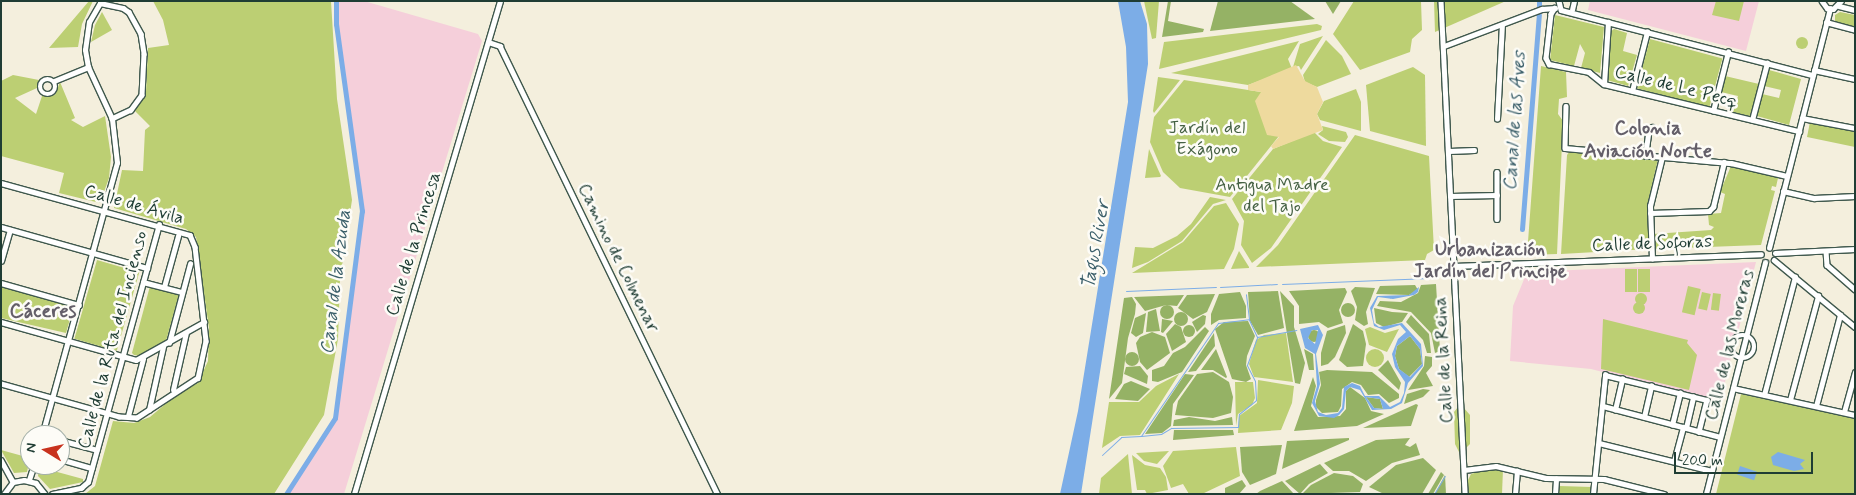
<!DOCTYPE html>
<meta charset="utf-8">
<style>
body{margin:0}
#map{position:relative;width:1856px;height:495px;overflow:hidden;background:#f4efdd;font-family:Mynerve,sans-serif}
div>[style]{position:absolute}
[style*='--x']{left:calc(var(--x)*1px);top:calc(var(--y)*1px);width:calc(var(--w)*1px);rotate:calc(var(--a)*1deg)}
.built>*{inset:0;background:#f5cfda}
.green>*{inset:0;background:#bccf73;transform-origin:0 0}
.round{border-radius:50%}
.forest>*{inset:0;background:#95b265}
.sand>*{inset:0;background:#eeda9e}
.water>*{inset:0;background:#7cade7;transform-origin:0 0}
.stream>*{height:1px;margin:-0.5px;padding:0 0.5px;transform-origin:0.5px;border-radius:0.5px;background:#7cade7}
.canal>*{height:5px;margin:-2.5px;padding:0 2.5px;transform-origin:2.5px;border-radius:2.5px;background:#7cade7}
.roads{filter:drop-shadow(1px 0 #3f584d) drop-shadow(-1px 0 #3f584d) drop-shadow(0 1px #3f584d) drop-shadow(0 -1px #3f584d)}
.minor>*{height:4.5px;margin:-2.25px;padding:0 2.25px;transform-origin:2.25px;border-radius:2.25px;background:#fff}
.minor>.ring{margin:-2.25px;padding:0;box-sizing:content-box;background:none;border:4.5px solid #fff;border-radius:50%}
span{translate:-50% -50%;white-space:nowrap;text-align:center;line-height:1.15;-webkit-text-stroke:5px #fdfcf7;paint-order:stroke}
.street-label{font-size:18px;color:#1f3d34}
.park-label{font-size:18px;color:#466244}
.water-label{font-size:19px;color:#3b5f6a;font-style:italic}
.neighbourhood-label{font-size:19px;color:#645f69;font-weight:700}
.quarter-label{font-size:20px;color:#645f69;font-weight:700}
.frame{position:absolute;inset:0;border:2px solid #1f3d34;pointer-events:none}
.north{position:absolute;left:20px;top:425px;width:50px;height:50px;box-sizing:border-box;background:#fdfcf7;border:1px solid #a4b0a9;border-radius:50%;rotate:279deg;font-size:14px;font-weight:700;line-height:20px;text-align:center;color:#1f3d34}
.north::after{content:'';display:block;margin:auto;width:18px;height:22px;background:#c8321e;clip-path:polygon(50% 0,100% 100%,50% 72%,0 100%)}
.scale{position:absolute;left:1674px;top:452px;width:139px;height:22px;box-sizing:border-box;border:2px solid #1f3d34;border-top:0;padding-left:6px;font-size:15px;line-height:18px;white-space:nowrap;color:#1f3d34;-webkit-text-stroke:4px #fdfcf7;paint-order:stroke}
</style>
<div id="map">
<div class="built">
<i style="clip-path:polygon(339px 1px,364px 1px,478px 34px,482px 41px,344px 494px,288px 494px,336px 420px,364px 210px,338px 26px)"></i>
<i style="clip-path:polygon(1590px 1px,1759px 1px,1746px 51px,1588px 10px)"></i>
<i style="clip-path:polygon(1756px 262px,1738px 332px,1727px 343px,1731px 358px,1720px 402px,1591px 369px,1510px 361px,1513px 306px,1527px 272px)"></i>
</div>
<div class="green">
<i style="clip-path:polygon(89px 1px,93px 1px,82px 24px,78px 47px,49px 48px)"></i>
<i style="clip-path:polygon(153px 1px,331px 1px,337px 99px,352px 200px,340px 279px,338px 339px,324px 415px,274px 494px,85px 494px,95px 486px,113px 421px,134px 423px,150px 417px,176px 395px,198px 383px,208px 361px,209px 328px,196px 237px,186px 229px,114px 208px,122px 170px,143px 171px,145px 130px,150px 126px,135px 111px,146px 92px,148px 48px,169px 45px,163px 20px)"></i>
<i style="clip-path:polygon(1144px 1px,1159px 1px,1156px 38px,1152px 39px)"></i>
<i style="clip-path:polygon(1354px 1px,1421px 1px,1422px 30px,1412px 39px,1410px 52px,1360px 70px,1333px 34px)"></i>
<i style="clip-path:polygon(1434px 1px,1506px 1px,1435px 32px)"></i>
<i style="clip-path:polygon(1716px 1px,1744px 1px,1739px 21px,1712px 15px)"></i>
<i style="clip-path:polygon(102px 12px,112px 30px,91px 42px,95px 25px)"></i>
<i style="clip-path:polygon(1840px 12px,1855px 15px,1855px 27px,1835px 23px,1835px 15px)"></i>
<i style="clip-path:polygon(1555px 15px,1604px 27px,1600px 73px,1581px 68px,1585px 53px,1580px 44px,1574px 66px,1550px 60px)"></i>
<i style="clip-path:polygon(1317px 24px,1322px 26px,1321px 30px,1159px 69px,1164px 42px)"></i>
<i style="clip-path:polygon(1614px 29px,1627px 33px,1623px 51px,1637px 55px,1628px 86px,1607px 80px,1610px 32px)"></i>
<i style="clip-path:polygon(1323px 36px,1301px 70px,1299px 66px,1293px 67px,1300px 44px)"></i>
<i class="round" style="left:1796px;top:37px;width:12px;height:12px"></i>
<i style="left:1650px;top:39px;width:75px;height:51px;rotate:15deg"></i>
<i style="clip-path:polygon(1326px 40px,1342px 56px,1351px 74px,1317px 87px,1305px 82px,1303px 75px)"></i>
<i style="clip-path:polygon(1299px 41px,1288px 59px,1292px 69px,1248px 85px,1171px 73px)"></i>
<i style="clip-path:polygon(1541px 66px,1566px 72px,1567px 97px,1559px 99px,1558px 114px,1563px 121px,1557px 254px,1527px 255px)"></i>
<i style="clip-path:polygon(1413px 67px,1425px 75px,1426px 146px,1370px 131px,1366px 85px)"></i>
<i style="clip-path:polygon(1769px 70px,1801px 79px,1789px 125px,1757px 116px,1762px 94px,1779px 98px,1781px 90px,1764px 86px)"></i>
<i style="clip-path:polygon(13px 75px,39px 80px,37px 88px,15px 98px,36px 114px,42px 96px,55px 95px,60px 82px,75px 118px,71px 120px,83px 127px,105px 116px,111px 157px,109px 178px,100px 203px,59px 193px,64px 173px,1px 156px,1px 81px)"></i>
<i style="clip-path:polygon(1725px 76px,1759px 84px,1750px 116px,1733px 112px,1738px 96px,1721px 92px)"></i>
<i style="clip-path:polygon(1158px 77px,1180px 80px,1154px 113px,1153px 111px)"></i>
<i style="clip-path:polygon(1184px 80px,1261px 92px,1279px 136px,1230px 197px,1180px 188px,1163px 172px,1150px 142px,1154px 117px)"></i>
<i style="clip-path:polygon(1356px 89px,1361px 102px,1361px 131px,1320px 120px,1317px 114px,1324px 101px)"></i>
<i style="clip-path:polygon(1810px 122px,1855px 130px,1855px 147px,1807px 137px)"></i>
<i style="clip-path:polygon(1322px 126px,1346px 132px,1348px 137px,1345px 142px,1329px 141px,1318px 134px,1323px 130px)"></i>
<i style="clip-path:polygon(1314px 132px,1323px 141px,1342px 147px,1271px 248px,1252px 263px,1241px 245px,1244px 221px,1232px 199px,1273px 149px)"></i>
<i style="clip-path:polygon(1355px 135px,1429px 156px,1434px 250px,1427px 254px,1425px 260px,1256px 267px,1278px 245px)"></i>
<i style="clip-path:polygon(1149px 149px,1161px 176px,1160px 177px,1145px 178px)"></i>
<i style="clip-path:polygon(1570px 151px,1658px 159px,1648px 202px,1649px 249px,1561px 254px,1567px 155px)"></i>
<i style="clip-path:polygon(1731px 166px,1778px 178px,1776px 187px,1772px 186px,1771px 190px,1775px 191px,1761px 245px,1654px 249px,1653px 234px,1711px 230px,1714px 227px,1709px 225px,1708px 214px,1721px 213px,1725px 194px,1720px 192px)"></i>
<i style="clip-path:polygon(1210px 197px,1226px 200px,1213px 204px,1182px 241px,1148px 262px,1132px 268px,1135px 247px,1153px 248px,1177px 236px,1191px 224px)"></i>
<i style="clip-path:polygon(1226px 203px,1239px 224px,1234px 249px,1224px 269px,1132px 273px,1183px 242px,1214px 206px)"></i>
<i style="clip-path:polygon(1239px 251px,1249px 267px,1249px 268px,1231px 269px)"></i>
<i style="left:97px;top:260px;width:44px;height:82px;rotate:16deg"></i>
<i style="left:1625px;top:269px;width:12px;height:23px"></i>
<i style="left:1638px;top:269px;width:12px;height:23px"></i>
<i style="clip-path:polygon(1px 285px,74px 305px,66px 333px,1px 318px)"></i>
<i style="clip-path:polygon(150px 286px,179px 294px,166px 341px,141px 356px,134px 355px,132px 353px)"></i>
<i style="left:1688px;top:286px;width:13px;height:27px;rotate:13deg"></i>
<i style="left:1702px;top:292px;width:9px;height:17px;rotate:13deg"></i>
<i style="left:1713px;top:293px;width:8px;height:17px;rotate:7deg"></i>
<i class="round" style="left:1635px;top:293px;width:12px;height:12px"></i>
<i class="round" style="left:1633px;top:302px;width:12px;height:12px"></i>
<i style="clip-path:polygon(1603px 319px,1688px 340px,1687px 343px,1697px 355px,1689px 390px,1601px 369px)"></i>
<i style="clip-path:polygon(1370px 327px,1385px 333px,1399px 329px,1387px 352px,1369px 345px,1365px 329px)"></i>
<i style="clip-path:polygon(1286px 333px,1293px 382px,1254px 377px,1249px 364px,1256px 340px,1264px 335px)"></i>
<i class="round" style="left:1366px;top:349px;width:18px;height:18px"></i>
<i style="clip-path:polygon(1179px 374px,1140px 435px,1120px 436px,1102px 448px,1109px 402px,1139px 402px,1156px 386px)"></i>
<i style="clip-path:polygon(1258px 380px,1294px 386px,1292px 403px,1281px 430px,1238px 433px,1239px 416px,1257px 403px)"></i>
<i style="clip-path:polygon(1235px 382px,1253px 382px,1255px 398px,1252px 405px,1238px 414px,1236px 426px)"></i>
<i style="clip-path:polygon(1741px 394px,1855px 419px,1855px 494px,1716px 494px)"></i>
<i style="clip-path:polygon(1458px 407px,1459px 408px,1461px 456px,1455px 444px,1454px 412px)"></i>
<i style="clip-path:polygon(1463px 407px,1470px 415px,1470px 444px,1465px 449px)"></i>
<i style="clip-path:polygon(1236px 447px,1240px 476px,1202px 494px,1189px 494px,1183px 484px,1171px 488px,1163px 466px,1173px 451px)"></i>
<i style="clip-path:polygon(1px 450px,30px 458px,27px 472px,14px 473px)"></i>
<i style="clip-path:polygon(1169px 451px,1157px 464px,1144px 461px,1136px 453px)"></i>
<i style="clip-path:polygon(1128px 454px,1132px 494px,1099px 494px,1101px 478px)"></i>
<i style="clip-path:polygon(1132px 455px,1145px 465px,1160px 468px,1166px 477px,1168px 490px,1147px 494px,1145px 490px,1137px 490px)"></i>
<i style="clip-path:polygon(39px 467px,83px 479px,83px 482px,50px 489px,38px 476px)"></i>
<i style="clip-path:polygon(1491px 468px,1503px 469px,1502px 494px,1467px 494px,1467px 482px,1471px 474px)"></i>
<i style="clip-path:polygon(1559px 486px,1592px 487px,1590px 494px,1559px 494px)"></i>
</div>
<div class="forest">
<i style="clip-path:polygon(1168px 1px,1171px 1px,1168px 21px,1204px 29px,1203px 32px,1162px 37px)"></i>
<i style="clip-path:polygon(1218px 1px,1290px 1px,1315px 19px,1210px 31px)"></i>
<i style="clip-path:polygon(1325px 1px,1341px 1px,1333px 14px)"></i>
<i style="clip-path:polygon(1436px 284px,1440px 351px,1435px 353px,1431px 333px,1411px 312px,1377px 306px,1380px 301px,1401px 302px,1418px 293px,1421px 285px)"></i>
<i style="clip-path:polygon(1415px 285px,1418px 290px,1409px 295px,1376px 294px,1380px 286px)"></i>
<i style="clip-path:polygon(1355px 287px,1375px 288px,1366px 312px,1368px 324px,1364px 326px,1355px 320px,1357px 307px,1351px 291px)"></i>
<i style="clip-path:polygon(1345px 288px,1347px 292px,1339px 310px,1343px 323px,1328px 328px,1319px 322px,1299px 324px,1299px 306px,1289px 291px)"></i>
<i style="clip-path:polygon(1278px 291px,1284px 328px,1258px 335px,1250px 321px,1248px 292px)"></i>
<i style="clip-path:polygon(1280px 291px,1294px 306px,1294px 327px,1305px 363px,1300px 384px,1295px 383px)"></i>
<i style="clip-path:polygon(1240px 292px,1246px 306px,1246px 318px,1219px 320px,1211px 325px,1211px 314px,1219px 294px)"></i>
<i style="clip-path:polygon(1215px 294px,1207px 312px,1193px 319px,1178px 308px,1187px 295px)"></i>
<i style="clip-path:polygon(1184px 295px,1177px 306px,1166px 305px,1145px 311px,1134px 297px)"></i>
<i style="clip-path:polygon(1132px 297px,1136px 304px,1135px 314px,1128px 338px,1122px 383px,1109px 399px,1124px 298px)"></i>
<i class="round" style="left:1341px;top:303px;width:14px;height:14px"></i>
<i class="round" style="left:1160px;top:305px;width:14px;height:14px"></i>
<i style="clip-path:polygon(1374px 308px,1392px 312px,1408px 313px,1402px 322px,1384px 327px,1376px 323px)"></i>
<i style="clip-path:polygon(1156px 309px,1160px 331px,1146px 332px,1148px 312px)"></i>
<i class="round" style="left:1174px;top:312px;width:14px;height:14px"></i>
<i style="clip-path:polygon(1146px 313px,1143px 333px,1136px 337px,1131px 333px,1135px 318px)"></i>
<i style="clip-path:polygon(1203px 315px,1206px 316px,1205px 324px,1197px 332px,1192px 322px)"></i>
<i style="clip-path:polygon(1411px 315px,1429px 334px,1431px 353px,1427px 353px,1423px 340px,1406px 322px)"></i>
<i style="clip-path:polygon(1162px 319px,1173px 321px,1163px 333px,1161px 332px)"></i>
<i style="clip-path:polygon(1248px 321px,1255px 336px,1247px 356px,1246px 365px,1251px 379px,1246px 382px,1232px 379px,1215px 329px,1224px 322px)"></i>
<i style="clip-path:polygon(1175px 324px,1181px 327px,1186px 342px,1172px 351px,1166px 334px)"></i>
<i style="clip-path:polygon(1353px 324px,1363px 331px,1366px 344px,1363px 366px,1347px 367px,1339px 360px)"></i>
<i class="round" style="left:1183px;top:325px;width:12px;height:12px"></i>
<i style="clip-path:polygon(1345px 325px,1346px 333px,1335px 357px,1328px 364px,1321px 366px,1321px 353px,1327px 331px)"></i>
<i style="clip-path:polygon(1205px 327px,1209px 331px,1182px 372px,1158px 382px,1152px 381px,1152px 370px,1164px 366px,1173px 353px,1185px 347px)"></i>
<i class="round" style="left:1308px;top:330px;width:12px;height:12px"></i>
<i style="clip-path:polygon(1152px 332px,1165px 337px,1170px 353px,1147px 370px,1140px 362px,1136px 343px,1140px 337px)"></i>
<i style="clip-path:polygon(1214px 333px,1215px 346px,1196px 371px,1188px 372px)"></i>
<i style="clip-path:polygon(1410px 336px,1420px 349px,1422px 364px,1409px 377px,1399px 369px,1395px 356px,1397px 346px)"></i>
<i style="clip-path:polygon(1216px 349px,1227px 377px,1226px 378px,1213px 370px,1201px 370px)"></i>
<i style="clip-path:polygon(1304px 349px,1313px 354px,1314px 370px,1309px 370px)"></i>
<i class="round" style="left:1125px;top:352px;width:14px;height:14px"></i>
<i style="clip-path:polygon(1425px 356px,1432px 357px,1432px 366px,1426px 373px,1433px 386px,1408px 390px,1424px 366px)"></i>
<i style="clip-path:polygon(1388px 360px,1401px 383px,1399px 390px,1378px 370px)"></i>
<i style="clip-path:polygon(1140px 366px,1148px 376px,1147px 384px,1124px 374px,1126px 367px)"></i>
<i style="clip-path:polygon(1327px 370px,1372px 372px,1399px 394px,1399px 398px,1389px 403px,1379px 394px,1368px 395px,1361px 385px,1352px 382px,1342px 389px,1341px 406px,1338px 412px,1322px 413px,1316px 407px,1316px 400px,1321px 385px,1319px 372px)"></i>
<i style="clip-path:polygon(1213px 372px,1229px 382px,1233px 397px,1231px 413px,1213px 418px,1175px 415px,1178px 401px,1197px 374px)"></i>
<i style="clip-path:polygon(1185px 374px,1194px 375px,1173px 404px,1171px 426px,1162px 433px,1145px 434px)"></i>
<i style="clip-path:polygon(1313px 377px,1316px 386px,1311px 406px,1318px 417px,1340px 416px,1346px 409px,1346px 391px,1350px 387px,1365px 398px,1371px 411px,1384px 414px,1357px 426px,1294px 431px)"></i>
<i style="clip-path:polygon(1131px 381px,1150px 389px,1138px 401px,1115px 399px,1124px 384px)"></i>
<i style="clip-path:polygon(1423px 389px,1430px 390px,1423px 397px,1404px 404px,1407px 394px)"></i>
<i style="clip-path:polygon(1366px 397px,1380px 399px,1383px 409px,1374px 408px)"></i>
<i style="clip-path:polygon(1416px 404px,1418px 405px,1411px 426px,1363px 428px)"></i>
<i style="clip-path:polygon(1189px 417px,1215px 421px,1232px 417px,1233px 425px,1173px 426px,1174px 420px)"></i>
<i style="clip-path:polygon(1174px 430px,1233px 430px,1234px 435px,1173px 440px)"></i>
<i style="clip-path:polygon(1349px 438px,1349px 440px,1282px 469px,1287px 441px)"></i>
<i style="clip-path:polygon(1410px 438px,1405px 445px,1410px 447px,1416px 443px,1420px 455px,1392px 463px,1366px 481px,1349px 471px,1333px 471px,1324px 463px,1376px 440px)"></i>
<i style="clip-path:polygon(1282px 445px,1276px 474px,1250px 485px,1242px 472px,1240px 447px)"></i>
<i style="clip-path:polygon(1423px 458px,1436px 470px,1422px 494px,1384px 494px,1369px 487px,1396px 465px)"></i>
<i style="clip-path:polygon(1320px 464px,1328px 473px,1309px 484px,1300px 494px,1285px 481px)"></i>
<i style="clip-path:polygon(1441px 472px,1444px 475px,1433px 494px,1428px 494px)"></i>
<i style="clip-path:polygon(1334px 473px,1353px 476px,1363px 484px,1360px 492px,1302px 494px,1311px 485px)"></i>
<i style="clip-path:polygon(1445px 475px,1446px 494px,1435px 494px,1436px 492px)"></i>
<i style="clip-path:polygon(1242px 480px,1246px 486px,1239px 494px,1225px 494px,1225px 488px)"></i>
<i style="clip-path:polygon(1282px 481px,1294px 494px,1256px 494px,1260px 491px)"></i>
</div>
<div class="sand">
<i style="clip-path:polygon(1296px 65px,1305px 81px,1317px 87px,1323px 102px,1317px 114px,1323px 130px,1273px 149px,1271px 146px,1279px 137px,1267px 135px,1255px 101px,1261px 92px,1248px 90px,1248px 85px)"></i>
</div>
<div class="water">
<i style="clip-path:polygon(1118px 1px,1140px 1px,1147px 24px,1148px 64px,1081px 494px,1060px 494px,1078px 411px,1128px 102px,1126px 47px)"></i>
<i style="clip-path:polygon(evenodd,1419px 287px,1418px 292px,1414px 295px,1393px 299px,1378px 297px,1372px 310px,1374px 323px,1379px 327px,1402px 323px,1421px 344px,1423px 366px,1408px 383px,1402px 403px,1391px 409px,1372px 410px,1360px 390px,1350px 387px,1346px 391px,1344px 409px,1339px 415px,1334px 418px,1319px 416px,1312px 403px,1317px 386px,1315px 354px,1305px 348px,1300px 329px,1318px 325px,1323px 335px,1316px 354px,1320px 384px,1315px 401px,1318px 412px,1326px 415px,1338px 413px,1342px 408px,1344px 387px,1352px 383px,1360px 386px,1365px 396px,1379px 396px,1390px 407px,1400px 402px,1404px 393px,1405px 382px,1395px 367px,1392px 354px,1398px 339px,1406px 332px,1400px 325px,1384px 330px,1374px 326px,1370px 308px,1377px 296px,1409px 295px,1419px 287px,1312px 330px,1318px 330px,1315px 344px,1308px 338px,1312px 330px,1419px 287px,1410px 336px,1420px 349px,1422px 364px,1410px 377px,1399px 369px,1395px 356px,1397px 346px,1410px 336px,1419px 287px,1366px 397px,1380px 399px,1383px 409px,1374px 408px,1366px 397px)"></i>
<i style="clip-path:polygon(1778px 452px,1805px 460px,1800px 464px,1804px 469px,1794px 471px,1773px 465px,1771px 457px)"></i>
<i style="left:1740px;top:466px;width:18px;height:9px;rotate:19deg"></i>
</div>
<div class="stream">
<i style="--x:1282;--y:284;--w:147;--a:-2.3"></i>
<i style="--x:1220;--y:287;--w:57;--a:-3"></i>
<i style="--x:1126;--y:291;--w:90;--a:-2.5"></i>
<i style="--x:1257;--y:337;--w:40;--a:-10"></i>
<i style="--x:1141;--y:436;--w:20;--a:-6"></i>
<i style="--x:1161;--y:434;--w:12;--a:-31"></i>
<i style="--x:1171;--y:428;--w:67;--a:-0.9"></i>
<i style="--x:1238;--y:427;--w:13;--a:-86"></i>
<i style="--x:1239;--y:414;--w:22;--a:-39"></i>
<i style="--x:1256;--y:400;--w:19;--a:-93"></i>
<i style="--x:1255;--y:381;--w:18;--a:-117"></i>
<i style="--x:1247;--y:365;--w:30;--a:-70"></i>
<i style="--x:1257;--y:337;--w:19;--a:-115"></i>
<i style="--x:1102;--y:455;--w:26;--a:-43"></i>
<i style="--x:1121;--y:437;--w:20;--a:-3"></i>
<i style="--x:1141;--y:436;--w:137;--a:-55.7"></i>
<i style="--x:1218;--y:323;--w:31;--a:-7"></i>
<i style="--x:1249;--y:319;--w:25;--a:-97"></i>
<i style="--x:1434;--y:494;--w:21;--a:-59"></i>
</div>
<div class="canal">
<i style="--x:1539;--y:7;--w:6;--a:-90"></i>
<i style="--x:1522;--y:229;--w:215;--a:-85.5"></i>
<i style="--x:286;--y:494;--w:90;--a:-57.2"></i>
<i style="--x:335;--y:418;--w:209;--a:-82.6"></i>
<i style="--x:362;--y:211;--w:189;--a:-97.9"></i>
<i style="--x:336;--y:24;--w:23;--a:-90"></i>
</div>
<div class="roads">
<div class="minor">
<i style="--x:1441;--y:1;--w:494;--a:87.2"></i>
<i style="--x:1559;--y:1;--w:9;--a:77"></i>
<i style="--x:1561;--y:10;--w:260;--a:14.5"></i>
<i style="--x:1822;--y:1;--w:9;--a:54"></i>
<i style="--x:1827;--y:8;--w:6;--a:9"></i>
<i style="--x:1833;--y:9;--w:11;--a:-45"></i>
<i style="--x:100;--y:3;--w:24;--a:12"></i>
<i style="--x:123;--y:8;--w:7;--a:34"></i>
<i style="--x:129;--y:12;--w:25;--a:61"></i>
<i style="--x:141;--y:34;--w:20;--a:81"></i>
<i style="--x:144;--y:54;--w:41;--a:92.8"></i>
<i style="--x:142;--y:95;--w:19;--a:126"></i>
<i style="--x:131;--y:110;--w:21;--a:155"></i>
<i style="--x:1839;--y:6;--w:16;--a:14"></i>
<i style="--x:1555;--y:8;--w:7;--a:124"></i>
<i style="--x:1551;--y:14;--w:44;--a:96.5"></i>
<i style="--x:1546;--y:58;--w:7;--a:63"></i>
<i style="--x:1549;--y:64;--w:41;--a:11.3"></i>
<i style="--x:1589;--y:72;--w:19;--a:39"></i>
<i style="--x:1604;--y:84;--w:201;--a:13.6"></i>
<i style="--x:1572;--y:10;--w:9;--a:-77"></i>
<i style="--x:1826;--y:22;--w:30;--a:15"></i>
<i style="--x:488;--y:42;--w:13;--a:18"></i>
<i style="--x:500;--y:46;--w:498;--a:64.1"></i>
<i style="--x:1444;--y:46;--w:105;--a:-20.7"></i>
<i style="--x:1542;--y:9;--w:13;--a:-4"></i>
<i style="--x:1814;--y:70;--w:42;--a:12.4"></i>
<i class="ring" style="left:40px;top:79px;width:11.5px;height:11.5px"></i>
<i style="--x:54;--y:81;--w:37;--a:-22"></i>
<i style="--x:1604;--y:84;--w:62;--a:-86.3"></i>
<i style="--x:1632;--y:91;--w:61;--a:-75.7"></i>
<i style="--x:1566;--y:106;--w:42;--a:91.4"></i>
<i style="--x:1565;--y:148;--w:167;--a:5.2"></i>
<i style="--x:1731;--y:163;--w:57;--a:13.1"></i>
<i style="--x:1713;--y:111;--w:61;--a:-75.7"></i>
<i style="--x:1802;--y:118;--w:54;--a:10.7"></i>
<i style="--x:1497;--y:119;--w:94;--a:-87"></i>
<i style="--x:1752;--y:120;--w:59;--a:-75.3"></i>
<i style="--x:1449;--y:151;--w:25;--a:-2"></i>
<i style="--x:1645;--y:156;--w:28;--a:-82"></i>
<i style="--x:1649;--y:128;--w:3;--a:-18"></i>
<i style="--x:1497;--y:172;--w:47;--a:90"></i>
<i style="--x:1;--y:183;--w:196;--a:15.4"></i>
<i style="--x:190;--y:235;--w:13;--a:67"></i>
<i style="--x:195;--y:247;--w:95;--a:83.3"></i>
<i style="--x:206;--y:341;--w:38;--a:102"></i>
<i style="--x:198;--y:378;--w:73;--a:146.7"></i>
<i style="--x:137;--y:418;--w:18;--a:-177"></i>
<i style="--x:119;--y:417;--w:123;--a:-164.4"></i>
<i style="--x:1783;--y:191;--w:32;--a:13"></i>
<i style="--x:1814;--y:198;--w:41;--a:-2.8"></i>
<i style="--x:1450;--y:196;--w:47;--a:-1.2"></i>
<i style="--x:1650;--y:213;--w:59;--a:-1.9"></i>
<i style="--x:1709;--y:211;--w:6;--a:-45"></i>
<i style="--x:1713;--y:207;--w:46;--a:-76.3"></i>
<i style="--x:1;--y:227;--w:152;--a:15.7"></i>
<i style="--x:1769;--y:248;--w:247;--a:-75.7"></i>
<i style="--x:1826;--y:251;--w:14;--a:86"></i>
<i style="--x:1827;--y:265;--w:37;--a:41"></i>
<i style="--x:1775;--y:253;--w:80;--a:-2.9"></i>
<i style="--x:1652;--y:259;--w:53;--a:-92.2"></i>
<i style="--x:1650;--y:206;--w:50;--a:-76.2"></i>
<i style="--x:1774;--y:260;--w:105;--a:39.6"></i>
<i style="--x:1;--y:261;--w:32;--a:-74"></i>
<i style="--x:1453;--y:266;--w:308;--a:-2.2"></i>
<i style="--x:143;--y:282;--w:40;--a:14.4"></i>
<i style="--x:1;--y:283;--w:81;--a:15.8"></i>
<i style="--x:164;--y:287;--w:53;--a:-74.6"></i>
<i style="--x:1;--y:322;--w:140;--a:15.7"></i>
<i style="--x:136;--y:360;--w:78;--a:-29.2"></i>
<i class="ring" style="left:1731px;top:335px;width:19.5px;height:19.5px"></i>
<i style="--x:169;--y:343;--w:82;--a:-75.1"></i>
<i style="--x:1733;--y:388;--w:125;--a:12.5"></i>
<i style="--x:173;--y:390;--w:58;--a:-77.2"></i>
<i style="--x:1764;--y:395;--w:122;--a:-75.3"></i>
<i style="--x:1790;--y:400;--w:108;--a:-74.9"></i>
<i style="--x:1603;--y:406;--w:121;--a:14.8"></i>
<i style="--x:1816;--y:406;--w:94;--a:-75.2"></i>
<i style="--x:149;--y:410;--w:65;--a:-77.5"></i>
<i style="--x:1615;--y:410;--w:32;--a:-77"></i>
<i style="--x:1844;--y:412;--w:41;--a:-74.6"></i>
<i style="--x:128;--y:416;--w:59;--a:-75.3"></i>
<i style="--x:1644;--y:417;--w:32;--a:-77"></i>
<i style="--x:1672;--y:425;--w:33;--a:-76"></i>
<i style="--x:1686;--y:428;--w:32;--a:-77"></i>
<i style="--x:42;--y:435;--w:282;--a:-74.6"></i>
<i style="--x:117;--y:163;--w:44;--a:-96.5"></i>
<i style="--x:112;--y:119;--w:57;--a:-114.8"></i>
<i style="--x:88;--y:67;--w:17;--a:-100"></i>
<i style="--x:85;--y:50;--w:28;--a:-82"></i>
<i style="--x:89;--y:22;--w:24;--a:-60"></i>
<i style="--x:60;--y:440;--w:38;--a:15"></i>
<i style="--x:1599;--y:443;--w:116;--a:13.9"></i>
<i style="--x:60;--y:459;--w:33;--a:16"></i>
<i style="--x:1;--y:460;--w:25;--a:61"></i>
<i style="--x:1674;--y:461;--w:35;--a:-75"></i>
<i style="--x:1464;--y:470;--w:32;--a:-7"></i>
<i style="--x:1496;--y:466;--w:51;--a:13.5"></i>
<i style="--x:1546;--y:478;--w:58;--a:1"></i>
<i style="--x:1604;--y:479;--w:62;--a:14"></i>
<i style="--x:29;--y:480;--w:16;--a:-72"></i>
<i style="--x:4;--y:494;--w:15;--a:-53"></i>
<i style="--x:13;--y:482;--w:11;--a:-10"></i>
<i style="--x:24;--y:480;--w:12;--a:14"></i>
<i style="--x:36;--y:483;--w:14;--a:51"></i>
<i style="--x:52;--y:494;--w:30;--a:-12"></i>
<i style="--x:81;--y:488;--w:9;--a:-41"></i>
<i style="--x:88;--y:482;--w:267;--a:-74.6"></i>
<i style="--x:354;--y:494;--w:514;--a:-73.5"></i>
<i style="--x:1515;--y:494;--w:23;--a:-85"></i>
<i style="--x:1555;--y:494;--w:15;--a:-86"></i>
<i style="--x:1593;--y:494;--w:120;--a:-84.2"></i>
<i style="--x:1605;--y:375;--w:105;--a:13.8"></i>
<i style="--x:1707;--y:400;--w:33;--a:104"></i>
<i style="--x:1706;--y:494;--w:239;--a:-75.7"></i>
</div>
</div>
<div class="street-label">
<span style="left:1676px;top:87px;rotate:14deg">Calle de Le Pecq</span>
<span style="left:134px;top:205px;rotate:16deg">Calle de Ávila</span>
<span style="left:414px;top:244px;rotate:-73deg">Calle de la Princesa</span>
<span style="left:1652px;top:244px;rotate:-2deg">Calle de Soforas</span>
<span style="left:618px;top:258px;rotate:64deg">Camino de Colmenar</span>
<span style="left:113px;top:340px;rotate:-75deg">Calle de la Ruta del Incienso</span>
<span style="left:1730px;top:345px;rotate:-76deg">Calle de las Moreras</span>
<span style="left:1444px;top:360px;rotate:-93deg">Calle de la Reina</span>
</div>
<div class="park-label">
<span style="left:1207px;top:139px">Jardín del<br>Exágono</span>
<span style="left:1272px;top:196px">Antigua Madre<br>del Tajo</span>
</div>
<div class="water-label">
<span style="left:1515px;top:121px;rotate:-86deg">Canal de las Aves</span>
<span style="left:1096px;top:245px;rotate:-80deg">Tagus River</span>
<span style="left:336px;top:282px;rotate:-83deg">Canal de la Azuda</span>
</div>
<div class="neighbourhood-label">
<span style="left:1490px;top:261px">Urbanización<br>Jardín del Principe</span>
</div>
<div class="quarter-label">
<span style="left:1648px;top:140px">Colonia<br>Aviación Norte</span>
<span style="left:43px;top:311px">Cáceres</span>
</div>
<div class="frame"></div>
<div class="north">N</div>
<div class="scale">200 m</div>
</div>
